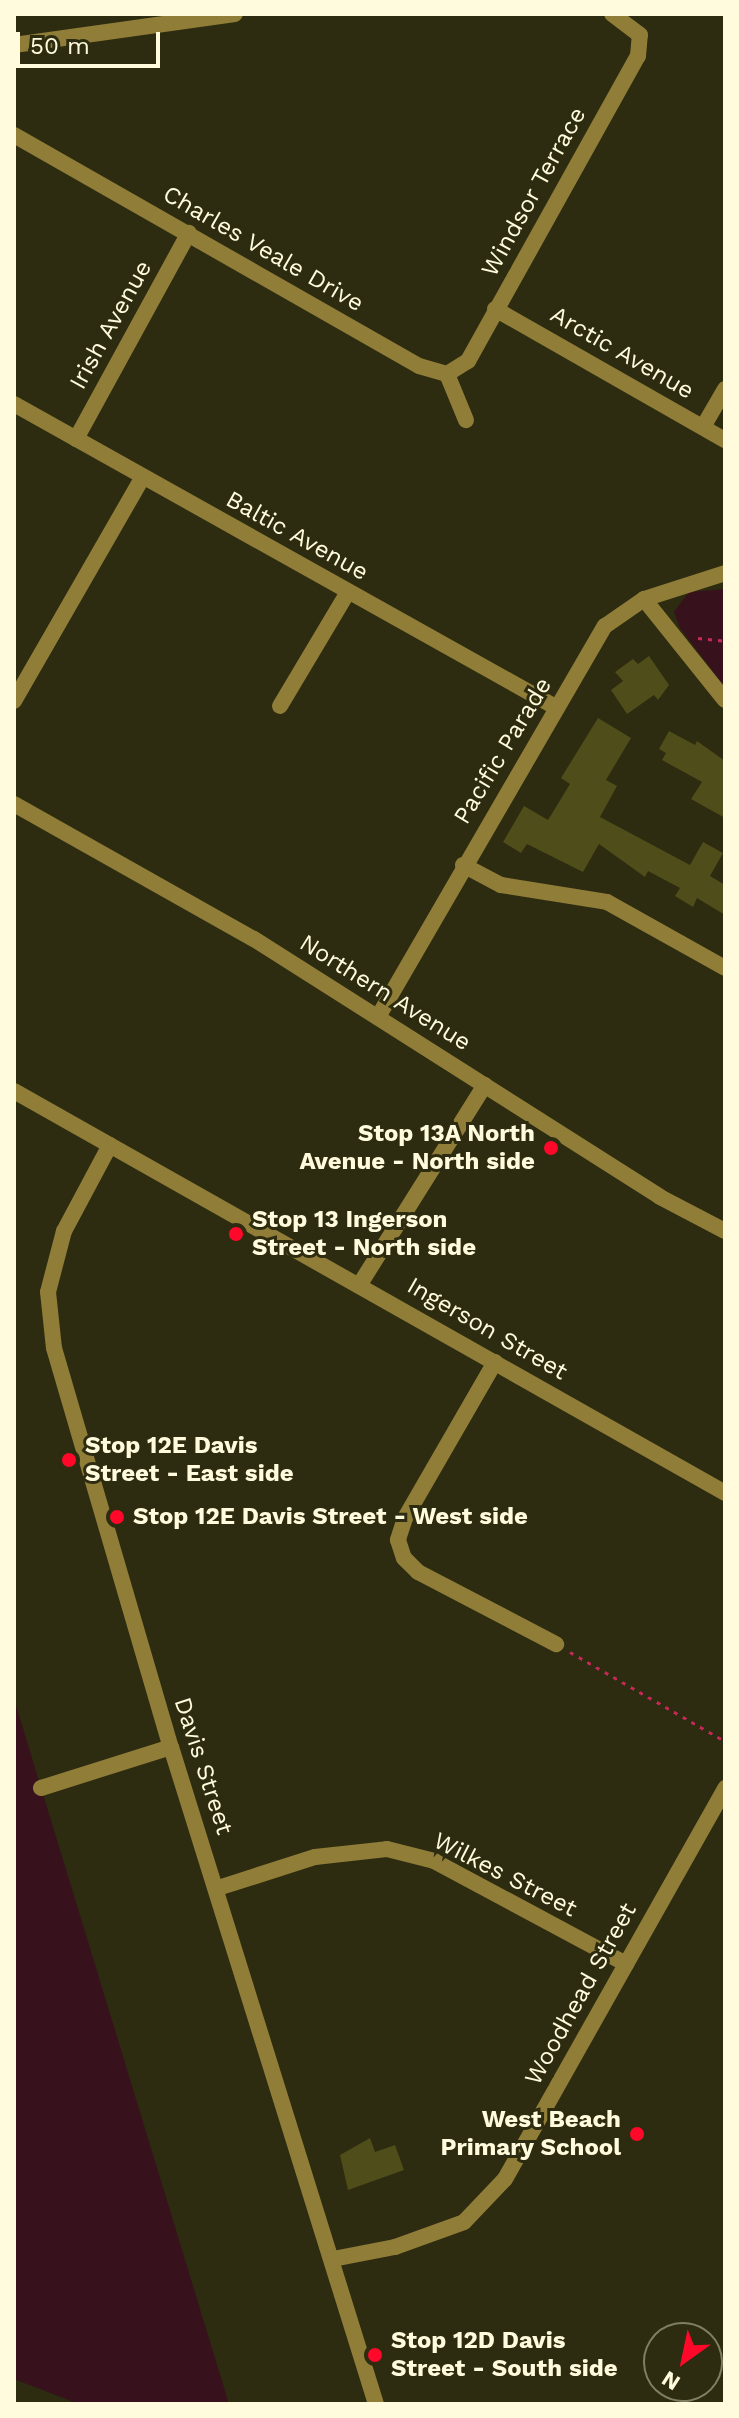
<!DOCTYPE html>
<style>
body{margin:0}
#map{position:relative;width:739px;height:2418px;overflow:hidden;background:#2d2b10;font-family:"Work Sans",sans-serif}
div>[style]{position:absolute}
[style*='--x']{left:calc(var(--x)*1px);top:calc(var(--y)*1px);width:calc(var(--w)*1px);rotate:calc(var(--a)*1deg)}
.green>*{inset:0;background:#37121c}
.building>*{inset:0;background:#4f4d1a}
.path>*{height:3px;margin-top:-1.5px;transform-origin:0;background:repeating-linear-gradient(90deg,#c62857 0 4px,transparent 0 10px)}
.minor>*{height:16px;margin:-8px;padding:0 8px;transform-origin:8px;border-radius:8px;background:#8f7d38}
.dots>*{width:22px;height:22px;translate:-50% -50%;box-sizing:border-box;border:4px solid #2d2b10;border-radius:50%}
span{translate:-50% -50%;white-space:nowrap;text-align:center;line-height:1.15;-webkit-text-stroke:6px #2d2b10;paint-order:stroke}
.street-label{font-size:24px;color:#fffbdc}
.poi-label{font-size:24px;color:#fffbdc;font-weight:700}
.right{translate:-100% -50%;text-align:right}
.left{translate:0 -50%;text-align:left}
.frame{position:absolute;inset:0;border:16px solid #fffbdc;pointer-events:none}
.north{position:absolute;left:643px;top:2322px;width:80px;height:80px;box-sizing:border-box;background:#2d2b10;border:2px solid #817e62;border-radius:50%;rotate:213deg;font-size:22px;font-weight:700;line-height:32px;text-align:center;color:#fffbdc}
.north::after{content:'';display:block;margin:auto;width:28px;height:36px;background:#ff082a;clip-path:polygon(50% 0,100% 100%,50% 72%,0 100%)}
.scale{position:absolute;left:16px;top:32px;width:144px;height:36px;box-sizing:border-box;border:4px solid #fffbdc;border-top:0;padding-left:10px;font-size:24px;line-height:28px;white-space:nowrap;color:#fffbdc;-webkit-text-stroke:6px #2d2b10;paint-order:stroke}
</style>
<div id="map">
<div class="green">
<i style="clip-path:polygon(725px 589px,725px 687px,680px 628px,674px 612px,689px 592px)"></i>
<i style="clip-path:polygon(14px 1699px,229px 2404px,79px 2404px,14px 2379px)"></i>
</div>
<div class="building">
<i style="clip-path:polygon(649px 656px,669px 685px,658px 700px,654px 695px,627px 714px,611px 690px,623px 681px,615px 672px,633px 659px,638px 664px)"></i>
<i style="clip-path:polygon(598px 718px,631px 738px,606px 780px,617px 786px,600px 817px,690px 865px,703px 842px,723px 853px,710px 876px,725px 885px,725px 915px,697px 898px,693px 907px,675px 896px,680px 888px,648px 871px,645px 877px,599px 844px,583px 872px,527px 844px,521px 853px,503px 842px,524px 806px,548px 820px,570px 784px,561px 778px)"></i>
<i style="clip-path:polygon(669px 731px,695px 745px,697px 741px,725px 761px,725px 818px,691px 799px,702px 782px,662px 760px,666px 753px,659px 749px)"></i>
<i style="clip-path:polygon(370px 2138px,375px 2152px,395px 2145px,404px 2170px,348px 2190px,340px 2155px)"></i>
</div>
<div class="path">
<i style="--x:698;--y:638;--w:27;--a:6"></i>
<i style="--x:570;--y:1652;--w:179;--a:29.9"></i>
</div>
<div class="minor">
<i style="--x:14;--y:45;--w:223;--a:-8"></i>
<i style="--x:14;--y:135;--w:466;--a:29.7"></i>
<i style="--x:419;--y:366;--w:29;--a:16"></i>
<i style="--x:495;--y:309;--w:265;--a:29.7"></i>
<i style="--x:447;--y:374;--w:25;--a:-32"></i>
<i style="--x:468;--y:361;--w:349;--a:-60.9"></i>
<i style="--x:638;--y:56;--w:21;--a:-85"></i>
<i style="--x:640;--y:35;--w:35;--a:-143"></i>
<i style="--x:447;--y:374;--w:50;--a:67.6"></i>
<i style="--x:14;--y:404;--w:622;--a:29.24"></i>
<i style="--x:703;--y:427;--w:44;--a:-59.9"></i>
<i style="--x:76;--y:439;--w:235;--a:-61.3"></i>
<i style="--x:644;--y:599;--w:129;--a:51.3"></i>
<i style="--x:14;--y:701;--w:258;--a:-60.1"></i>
<i style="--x:280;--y:706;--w:133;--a:-59.2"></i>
<i style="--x:14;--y:804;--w:275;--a:29.4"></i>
<i style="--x:254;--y:939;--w:481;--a:32.4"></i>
<i style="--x:660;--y:1197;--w:73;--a:27.6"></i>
<i style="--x:463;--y:865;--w:43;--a:27.8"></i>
<i style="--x:501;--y:885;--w:107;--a:9.1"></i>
<i style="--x:607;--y:902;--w:135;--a:29.2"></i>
<i style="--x:378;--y:1017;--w:452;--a:-59.9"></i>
<i style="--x:605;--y:626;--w:47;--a:-34.7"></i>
<i style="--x:644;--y:599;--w:85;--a:-17.8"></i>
<i style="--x:14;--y:1091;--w:817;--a:29.48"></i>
<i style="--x:110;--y:1145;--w:98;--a:118.1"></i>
<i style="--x:64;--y:1231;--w:63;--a:104.7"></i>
<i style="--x:48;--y:1292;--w:56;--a:83.9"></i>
<i style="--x:54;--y:1348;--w:416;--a:73.7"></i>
<i style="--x:171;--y:1747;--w:688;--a:72.67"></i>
<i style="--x:360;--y:1284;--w:235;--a:-57.9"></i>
<i style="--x:495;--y:1362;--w:180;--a:120"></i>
<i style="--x:405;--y:1518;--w:23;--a:108"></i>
<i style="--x:398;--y:1540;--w:19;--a:72"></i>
<i style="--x:404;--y:1558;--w:20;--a:45"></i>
<i style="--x:418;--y:1572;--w:156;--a:27.6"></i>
<i style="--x:41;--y:1788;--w:136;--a:-17.5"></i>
<i style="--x:218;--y:1888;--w:102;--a:-17.7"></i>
<i style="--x:315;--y:1857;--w:72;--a:-6.3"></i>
<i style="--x:387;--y:1849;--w:49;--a:14.3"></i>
<i style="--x:434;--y:1861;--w:218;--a:28.2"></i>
<i style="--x:333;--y:2259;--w:63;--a:-11"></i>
<i style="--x:395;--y:2247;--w:73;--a:-19.9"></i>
<i style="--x:464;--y:2222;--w:59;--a:-46.4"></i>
<i style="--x:505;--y:2179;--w:449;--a:-60.6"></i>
</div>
<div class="dots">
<i style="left:551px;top:1148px;background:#ff082a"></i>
<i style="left:236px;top:1234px;background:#ff082a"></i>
<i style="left:69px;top:1460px;background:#ff082a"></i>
<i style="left:117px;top:1517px;background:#ff082a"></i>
<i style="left:637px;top:2134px;background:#ff082a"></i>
<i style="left:375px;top:2355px;background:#ff082a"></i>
</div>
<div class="street-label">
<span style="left:534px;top:192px;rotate:-61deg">Windsor Terrace</span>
<span style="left:263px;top:249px;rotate:30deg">Charles Veale Drive</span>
<span style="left:111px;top:325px;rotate:-61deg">Irish Avenue</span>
<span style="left:622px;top:353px;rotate:30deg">Arctic Avenue</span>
<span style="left:297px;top:536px;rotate:29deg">Baltic Avenue</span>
<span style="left:503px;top:751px;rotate:-59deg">Pacific Parade</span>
<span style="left:385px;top:993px;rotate:32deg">Northern Avenue</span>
<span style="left:487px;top:1329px;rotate:30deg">Ingerson Street</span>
<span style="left:203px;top:1766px;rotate:72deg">Davis Street</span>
<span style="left:505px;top:1875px;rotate:27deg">Wilkes Street</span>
<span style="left:581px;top:1994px;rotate:-61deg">Woodhead Street</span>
</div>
<div class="poi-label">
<span class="right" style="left:535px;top:1148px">Stop 13A North<br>Avenue - North side</span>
<span class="left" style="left:252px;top:1234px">Stop 13 Ingerson<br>Street - North side</span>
<span class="left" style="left:85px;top:1460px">Stop 12E Davis<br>Street - East side</span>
<span class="left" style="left:133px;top:1517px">Stop 12E Davis Street - West side</span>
<span class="right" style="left:621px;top:2134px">West Beach<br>Primary School</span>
<span class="left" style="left:391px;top:2355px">Stop 12D Davis<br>Street - South side</span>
</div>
<div class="frame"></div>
<div class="north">N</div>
<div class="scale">50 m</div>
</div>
